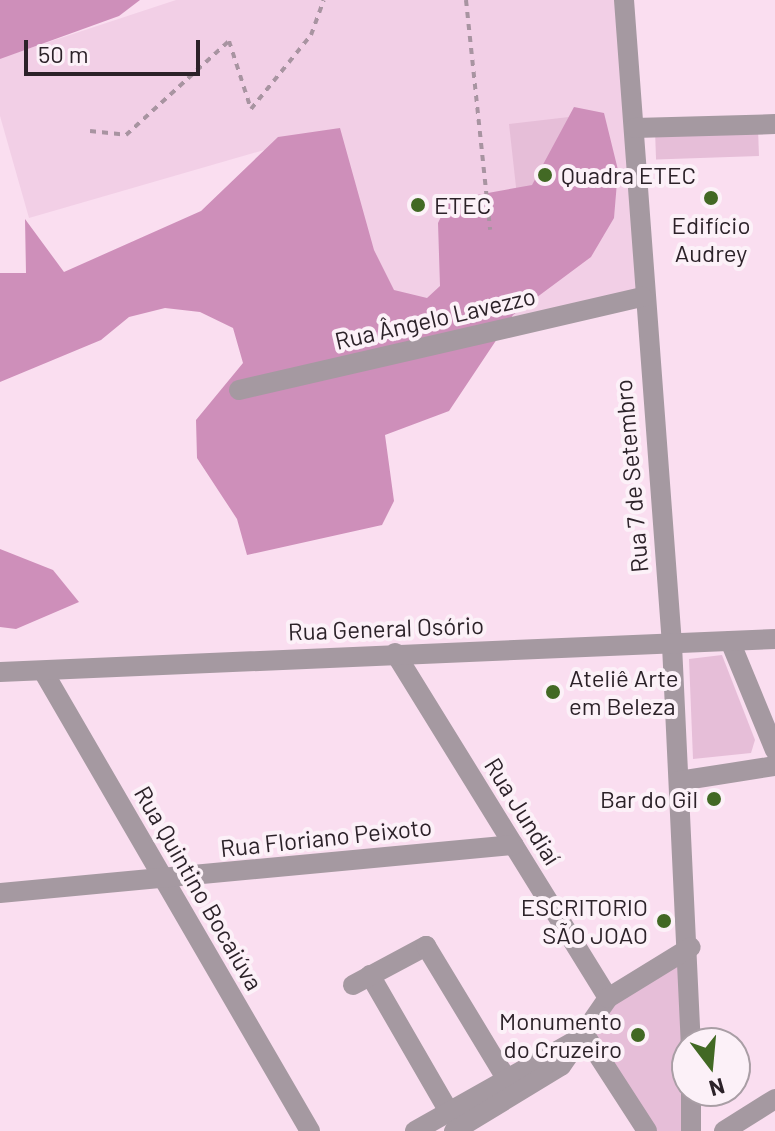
<!DOCTYPE html>
<meta charset="utf-8">
<style>
body{margin:0}
#map{position:relative;width:775px;height:1131px;overflow:hidden;background:#fadef0;font-family:Barlow,sans-serif}
div>[style]{position:absolute}
[style*='--x']{left:calc(var(--x)*1px);top:calc(var(--y)*1px);width:calc(var(--w)*1px);rotate:calc(var(--a)*1deg)}
.built>*{inset:0;background:#f2cfe6}
.green>*{inset:0;background:#e6bed8;transform-origin:0 0}
.forest>*{inset:0;background:#ce8fba}
.path>*{height:4px;margin-top:-2px;transform-origin:0;background:repeating-linear-gradient(90deg,#a894a1 0 6px,transparent 0 12px)}
.street>*{height:20px;margin:-10px;padding:0 10px;transform-origin:10px;border-radius:10px;background:#a599a1}
.dots>*{width:22px;height:22px;translate:-50% -50%;box-sizing:border-box;border:4px solid #fcf1f8;border-radius:50%}
span{translate:-50% -50%;white-space:nowrap;text-align:center;line-height:1.15;-webkit-text-stroke:8px #fcf1f8;paint-order:stroke}
.poi-label{font-size:24px;color:#2c2229}
.left{translate:0 -50%;text-align:left}
.right{translate:-100% -50%;text-align:right}
.street-label{font-size:24px;color:#2c2229}
.north{position:absolute;left:671px;top:1027px;width:80px;height:80px;box-sizing:border-box;background:#fcf1f8;border:2px solid #a99ea5;border-radius:50%;rotate:164deg;font-size:22px;font-weight:700;line-height:32px;text-align:center;color:#2c2229}
.north::after{content:'';display:block;margin:auto;width:28px;height:36px;background:#426924;clip-path:polygon(50% 0,100% 100%,50% 72%,0 100%)}
.scale{position:absolute;left:24px;top:40px;width:176px;height:36px;box-sizing:border-box;border:4px solid #2c2229;border-top:0;padding-left:10px;font-size:24px;line-height:28px;white-space:nowrap;color:#2c2229;-webkit-text-stroke:6px #fcf1f8;paint-order:stroke}
</style>
<div id="map">
<div class="built">
<i style="clip-path:polygon(176px 0,617px 0,642px 297px,356px 363px,340px 128px,29px 218px,0 116px,0 58px)"></i>
</div>
<div class="green">
<i style="clip-path:polygon(569px 117px,521px 232px,509px 124px)"></i>
<i style="left:758px;top:128px;width:28px;height:103px;rotate:88deg"></i>
<i style="clip-path:polygon(722px 655px,755px 740px,751px 753px,693px 759px,689px 659px)"></i>
<i style="clip-path:polygon(691px 958px,683px 1131px,657px 1131px,587px 1032px,608px 998px)"></i>
</div>
<div class="forest">
<i style="clip-path:polygon(0 0,140px 0,119px 16px,0 59px)"></i>
<i style="clip-path:polygon(574px 107px,604px 113px,618px 170px,614px 218px,591px 257px,513px 315px,449px 411px,385px 435px,394px 501px,382px 525px,247px 555px,237px 519px,197px 458px,196px 420px,243px 363px,233px 328px,200px 312px,165px 308px,129px 317px,101px 340px,0 382px,0 273px,26px 273px,25px 219px,64px 272px,201px 211px,278px 137px,340px 128px,374px 250px,394px 290px,427px 298px,440px 286px,438px 223px,449px 200px,532px 185px)"></i>
<i style="clip-path:polygon(0 549px,53px 570px,79px 602px,16px 629px,0 627px)"></i>
</div>
<div class="path">
<i style="--x:466;--y:0;--w:231;--a:84"></i>
<i style="--x:90;--y:131;--w:36;--a:6"></i>
<i style="--x:126;--y:135;--w:139;--a:-42.4"></i>
<i style="--x:229;--y:41;--w:71;--a:72.1"></i>
<i style="--x:251;--y:109;--w:95;--a:-51"></i>
<i style="--x:311;--y:35;--w:37;--a:-70"></i>
</div>
<div class="street">
<i style="--x:624;--y:0;--w:647;--a:85.74"></i>
<i style="--x:672;--y:645;--w:398;--a:87.3"></i>
<i style="--x:635;--y:128;--w:140;--a:-1.6"></i>
<i style="--x:239;--y:390;--w:414;--a:-13"></i>
<i style="--x:730;--y:641;--w:118;--a:67.6"></i>
<i style="--x:395;--y:653;--w:405;--a:58.3"></i>
<i style="--x:43;--y:671;--w:532;--a:59.87"></i>
<i style="--x:0;--y:672;--w:776;--a:-2.44"></i>
<i style="--x:679;--y:781;--w:97;--a:-8.9"></i>
<i style="--x:0;--y:893;--w:516;--a:-5.34"></i>
<i style="--x:370;--y:975;--w:158;--a:60"></i>
<i style="--x:353;--y:985;--w:83;--a:-28.1"></i>
<i style="--x:426;--y:946;--w:154;--a:58.8"></i>
<i style="--x:585;--y:1035;--w:114;--a:57.1"></i>
<i style="--x:691;--y:1091;--w:40;--a:90"></i>
<i style="--x:415;--y:1131;--w:187;--a:-29.4"></i>
<i style="--x:454;--y:1131;--w:125;--a:-31.3"></i>
<i style="--x:561;--y:1066;--w:83;--a:-55.3"></i>
<i style="--x:608;--y:998;--w:97;--a:-31.6"></i>
<i style="--x:724;--y:1131;--w:60;--a:-32.1"></i>
</div>
<div class="dots">
<i style="left:545px;top:175px;background:#426924"></i>
<i style="left:711px;top:198px;background:#426924"></i>
<i style="left:418px;top:205px;background:#426924"></i>
<i style="left:553px;top:692px;background:#426924"></i>
<i style="left:714px;top:799px;background:#426924"></i>
<i style="left:664px;top:921px;background:#426924"></i>
<i style="left:638px;top:1035px;background:#426924"></i>
</div>
<div class="poi-label">
<span class="left" style="left:561px;top:175px">Quadra ETEC</span>
<span class="left" style="left:434px;top:205px">ETEC</span>
<span style="left:711px;top:239px">Edifício<br>Audrey</span>
<span class="left" style="left:569px;top:692px">Ateliê Arte<br>em Beleza</span>
<span class="right" style="left:698px;top:799px">Bar do Gil</span>
<span class="right" style="left:648px;top:921px">ESCRITORIO<br>SÃO JOAO</span>
<span class="right" style="left:622px;top:1035px">Monumento<br>do Cruzeiro</span>
</div>
<div class="street-label">
<span style="left:435px;top:318px;rotate:-13deg">Rua Ângelo Lavezzo</span>
<span style="left:631px;top:476px;rotate:-95deg">Rua 7 de Setembro</span>
<span style="left:386px;top:628px;rotate:-2deg">Rua General Osório</span>
<span style="left:523px;top:811px;rotate:58deg">Rua Jundiaí</span>
<span style="left:326px;top:837px;rotate:-6deg">Rua Floriano Peixoto</span>
<span style="left:199px;top:888px;rotate:60deg">Rua Quintino Bocaiúva</span>
</div>
<div class="north">N</div>
<div class="scale">50 m</div>
</div>
